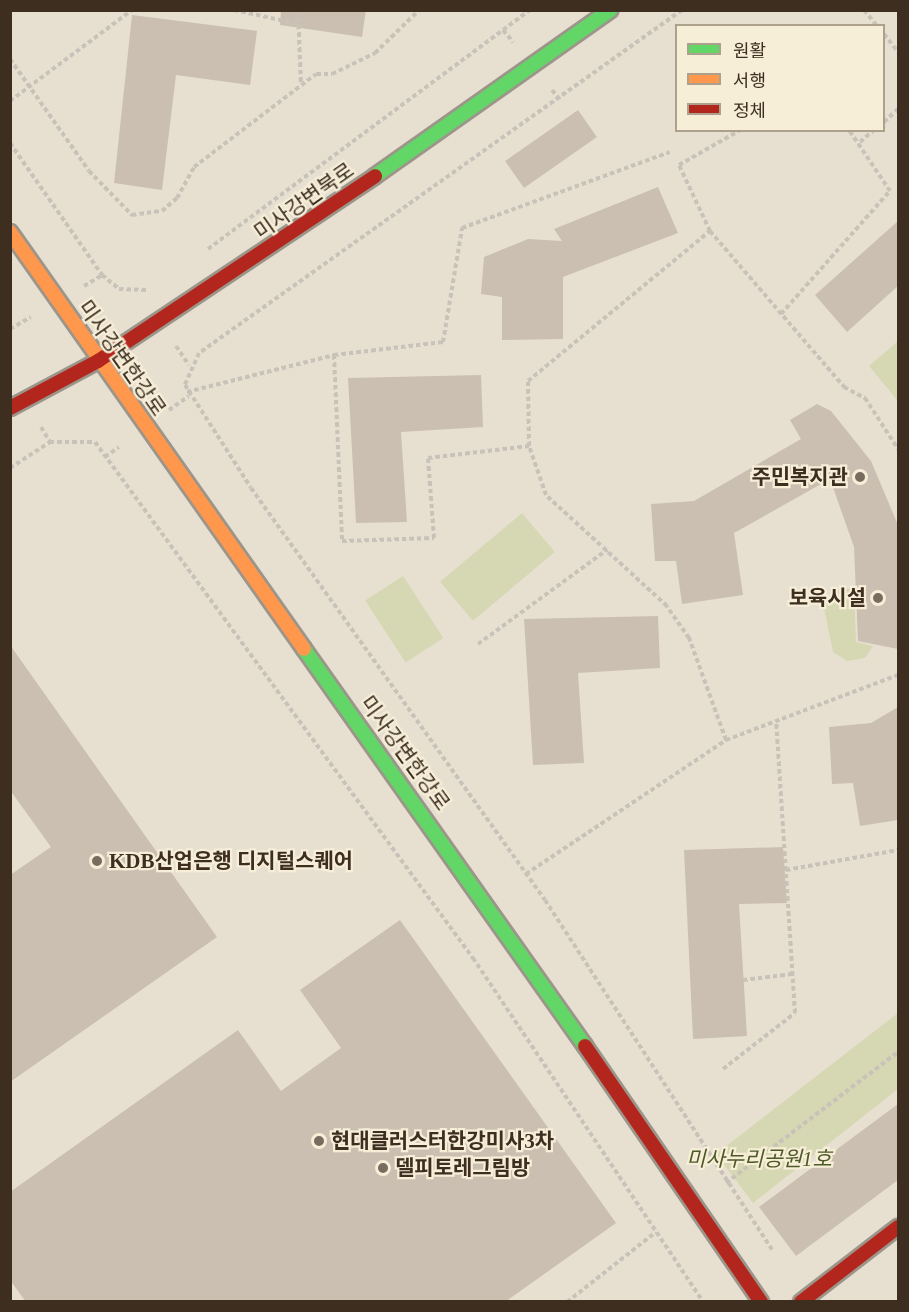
<!DOCTYPE html>
<meta charset="utf-8">
<style>
body{margin:0}
#map{position:relative;width:909px;height:1312px;overflow:hidden;background:#e7e0d1;font-family:"Times New Roman","Noto Sans KR",serif}
div>[style]{position:absolute}
[style*='--x']{left:calc(var(--x)*1px);top:calc(var(--y)*1px);width:calc(var(--w)*1px);rotate:calc(var(--a)*1deg)}
.green>*{inset:0;background:#d6d7b3;transform-origin:0 0}
.building>*{inset:0;background:#cbbfb2;transform-origin:0 0}
.path>*{height:4px;margin-top:-2px;transform-origin:0;background:repeating-linear-gradient(90deg,#c8c2b9 0 4.5px,transparent 0 7.5px)}
.roads{filter:drop-shadow(2px 0 #9c958a) drop-shadow(-2px 0 #9c958a) drop-shadow(0 2px #9c958a) drop-shadow(0 -2px #9c958a)}
.fast>*{height:14px;margin:-7px;padding:0 7px;transform-origin:7px;border-radius:7px;background:#63d668}
.slow>*{height:14px;margin:-7px;padding:0 7px;transform-origin:7px;border-radius:7px;background:#ff974d}
.jam>*{height:14px;margin:-7px;padding:0 7px;transform-origin:7px;border-radius:7px;background:#b3261e}
.dots>*{width:16px;height:16px;translate:-50% -50%;box-sizing:border-box;border:3px solid #f7eed8;border-radius:50%}
span{translate:-50% -50%;white-space:nowrap;text-align:center;line-height:1.15;-webkit-text-stroke:4.5px #f7eed8;paint-order:stroke}
.street-label{font-size:21px;color:#3d2e20}
.poi-label{font-size:21px;color:#3d2e20;font-weight:700}
.right{translate:-100% -50%;text-align:right}
.left{translate:0 -50%;text-align:left}
.park-label{font-size:21px;color:#4d5a26;font-style:italic}
.frame{position:absolute;inset:0;border:12px solid #3d2e20;pointer-events:none}
.legend{position:absolute;left:675px;top:24px;width:210px;height:108px;box-sizing:border-box;background:#f7eed8;border:2px solid #ada18e;margin:0;padding:8px 10px;list-style:none;font-size:18px;color:#3d2e20}
.legend li{display:flex;align-items:center;gap:12px;height:30px}
.legend b{width:30px;border:2px solid #ada18e}
</style>
<div id="map">
<div class="green">
<i style="clip-path:polygon(898px 341px,898px 401px,869px 366px)"></i>
<i style="left:522px;top:513px;width:51px;height:107px;rotate:50deg"></i>
<i style="left:403px;top:576px;width:74px;height:45px;rotate:57deg"></i>
<i style="clip-path:polygon(854px 588px,856px 642px,873px 646px,865px 658px,847px 661px,833px 652px,823px 603px,839px 590px)"></i>
<i style="clip-path:polygon(898px 1013px,898px 1089px,753px 1203px,716px 1154px)"></i>
</div>
<div class="building">
<i style="clip-path:polygon(281px 10px,366px 10px,362px 37px,280px 25px)"></i>
<i style="clip-path:polygon(132px 15px,257px 31px,250px 85px,176px 75px,162px 190px,114px 183px)"></i>
<i style="left:578px;top:110px;width:33px;height:89px;rotate:55deg"></i>
<i style="clip-path:polygon(658px 187px,678px 233px,563px 277px,563px 339px,502px 340px,502px 297px,481px 294px,484px 257px,528px 239px,562px 241px,554px 229px)"></i>
<i style="clip-path:polygon(898px 221px,898px 286px,847px 332px,815px 295px)"></i>
<i style="clip-path:polygon(481px 375px,483px 427px,401px 432px,407px 522px,356px 523px,348px 378px)"></i>
<i style="clip-path:polygon(817px 404px,831px 411px,871px 461px,898px 525px,898px 649px,858px 641px,854px 547px,830px 479px,734px 533px,743px 595px,682px 604px,676px 561px,655px 561px,651px 504px,694px 501px,801px 439px,790px 420px)"></i>
<i style="clip-path:polygon(658px 616px,660px 668px,578px 673px,584px 763px,533px 765px,524px 619px)"></i>
<i style="clip-path:polygon(10px 645px,217px 937px,10px 1082px,10px 875px,51px 847px,10px 790px)"></i>
<i style="clip-path:polygon(898px 707px,898px 820px,860px 826px,853px 783px,832px 784px,829px 727px,871px 723px)"></i>
<i style="clip-path:polygon(783px 847px,787px 903px,739px 904px,747px 1036px,693px 1039px,684px 850px)"></i>
<i style="clip-path:polygon(400px 920px,616px 1223px,505px 1302px,26px 1302px,10px 1280px,10px 1192px,238px 1030px,281px 1091px,341px 1048px,300px 990px)"></i>
<i style="clip-path:polygon(898px 1104px,898px 1180px,796px 1256px,759px 1207px)"></i>
</div>
<div class="path">
<i style="--x:234;--y:10;--w:66;--a:12.2"></i>
<i style="--x:298;--y:10;--w:75;--a:87.7"></i>
<i style="--x:682;--y:10;--w:592;--a:144.62"></i>
<i style="--x:199;--y:353;--w:35;--a:114"></i>
<i style="--x:185;--y:385;--w:122;--a:57.3"></i>
<i style="--x:251;--y:488;--w:506;--a:54.49"></i>
<i style="--x:545;--y:900;--w:417;--a:57"></i>
<i style="--x:864;--y:10;--w:21;--a:51"></i>
<i style="--x:503;--y:30;--w:16;--a:50"></i>
<i style="--x:884;--y:34;--w:23;--a:52"></i>
<i style="--x:10;--y:59;--w:137;--a:54.8"></i>
<i style="--x:89;--y:171;--w:62;--a:45.7"></i>
<i style="--x:132;--y:215;--w:30;--a:-8"></i>
<i style="--x:162;--y:211;--w:20;--a:-41"></i>
<i style="--x:177;--y:198;--w:35;--a:-61"></i>
<i style="--x:194;--y:167;--w:153;--a:-37.3"></i>
<i style="--x:316;--y:74;--w:16;--a:0"></i>
<i style="--x:332;--y:74;--w:48;--a:-26"></i>
<i style="--x:375;--y:53;--w:62;--a:-44.3"></i>
<i style="--x:552;--y:90;--w:14;--a:51"></i>
<i style="--x:10;--y:101;--w:152;--a:-36.7"></i>
<i style="--x:884;--y:122;--w:19;--a:-43"></i>
<i style="--x:860;--y:142;--w:18;--a:-41"></i>
<i style="--x:10;--y:143;--w:161;--a:55.1"></i>
<i style="--x:102;--y:275;--w:22;--a:39"></i>
<i style="--x:119;--y:289;--w:28;--a:2"></i>
<i style="--x:710;--y:231;--w:73;--a:-115.2"></i>
<i style="--x:679;--y:165;--w:70;--a:-29.8"></i>
<i style="--x:208;--y:249;--w:401;--a:-36.6"></i>
<i style="--x:84;--y:286;--w:21;--a:-31"></i>
<i style="--x:781;--y:314;--w:164;--a:-48.5"></i>
<i style="--x:890;--y:191;--w:73;--a:-123.9"></i>
<i style="--x:10;--y:329;--w:24;--a:-30"></i>
<i style="--x:176;--y:346;--w:23;--a:56"></i>
<i style="--x:334;--y:355;--w:186;--a:87.5"></i>
<i style="--x:342;--y:541;--w:92;--a:-1.9"></i>
<i style="--x:434;--y:538;--w:80;--a:-94.3"></i>
<i style="--x:428;--y:458;--w:102;--a:-6.8"></i>
<i style="--x:187;--y:392;--w:152;--a:-14.1"></i>
<i style="--x:334;--y:355;--w:110;--a:-6.8"></i>
<i style="--x:443;--y:342;--w:116;--a:-80.5"></i>
<i style="--x:462;--y:228;--w:221;--a:-20.1"></i>
<i style="--x:169;--y:410;--w:24;--a:-35"></i>
<i style="--x:41;--y:427;--w:17;--a:59"></i>
<i style="--x:105;--y:457;--w:17;--a:-36"></i>
<i style="--x:10;--y:468;--w:48;--a:-33"></i>
<i style="--x:50;--y:442;--w:45;--a:0"></i>
<i style="--x:95;--y:442;--w:640;--a:53.78"></i>
<i style="--x:473;--y:958;--w:414;--a:56.2"></i>
<i style="--x:478;--y:644;--w:160;--a:-36.1"></i>
<i style="--x:726;--y:740;--w:109;--a:-109.9"></i>
<i style="--x:689;--y:638;--w:39;--a:-125"></i>
<i style="--x:667;--y:606;--w:164;--a:-137.5"></i>
<i style="--x:546;--y:495;--w:52;--a:-109.1"></i>
<i style="--x:529;--y:446;--w:65;--a:-90.9"></i>
<i style="--x:528;--y:381;--w:236;--a:-39.5"></i>
<i style="--x:710;--y:231;--w:206;--a:49.3"></i>
<i style="--x:844;--y:387;--w:24;--a:28"></i>
<i style="--x:865;--y:398;--w:61;--a:57.1"></i>
<i style="--x:786;--y:870;--w:114;--a:-10.1"></i>
<i style="--x:526;--y:874;--w:241;--a:-33.8"></i>
<i style="--x:726;--y:740;--w:184;--a:-20.7"></i>
<i style="--x:743;--y:980;--w:49;--a:-7"></i>
<i style="--x:723;--y:1069;--w:91;--a:-37.9"></i>
<i style="--x:795;--y:1013;--w:293;--a:-93.7"></i>
<i style="--x:726;--y:1183;--w:216;--a:-37.3"></i>
<i style="--x:567;--y:1302;--w:113;--a:-38.2"></i>
</div>
<div class="roads">
<div class="fast">
<i style="--x:375;--y:176;--w:288;--a:-35.2"></i>
<i style="--x:304;--y:649;--w:486;--a:54.7"></i>
</div>
<div class="slow">
<i style="--x:10;--y:232;--w:510;--a:54.81"></i>
</div>
<div class="jam">
<i style="--x:10;--y:408;--w:100;--a:-28.1"></i>
<i style="--x:98;--y:361;--w:333;--a:-33.7"></i>
<i style="--x:585;--y:1046;--w:311;--a:55.5"></i>
<i style="--x:801;--y:1302;--w:123;--a:-37.7"></i>
</div>
</div>
<div class="dots">
<i style="left:860px;top:477px;background:#786c5e"></i>
<i style="left:878px;top:598px;background:#786c5e"></i>
<i style="left:97px;top:861px;background:#786c5e"></i>
<i style="left:319px;top:1141px;background:#786c5e"></i>
<i style="left:383px;top:1168px;background:#786c5e"></i>
</div>
<div class="street-label">
<span style="left:304px;top:201px;rotate:-35deg">미사강변북로</span>
<span style="left:122px;top:358px;rotate:55deg">미사강변한강로</span>
<span style="left:405px;top:753px;rotate:54deg">미사강변한강로</span>
</div>
<div class="poi-label">
<span class="right" style="left:848px;top:477px">주민복지관</span>
<span class="right" style="left:866px;top:598px">보육시설</span>
<span class="left" style="left:109px;top:861px">KDB산업은행 디지털스퀘어</span>
<span class="left" style="left:331px;top:1141px">현대클러스터한강미사3차</span>
<span class="left" style="left:395px;top:1168px">델피토레그림방</span>
</div>
<div class="park-label">
<span style="left:759px;top:1159px">미사누리공원1호</span>
</div>
<div class="frame"></div>
<ul class="legend">
<li><b style="height:8px;background:#63d668"></b>원활</li>
<li><b style="height:8px;background:#ff974d"></b>서행</li>
<li><b style="height:8px;background:#b3261e"></b>정체</li>
</ul>
</div>
